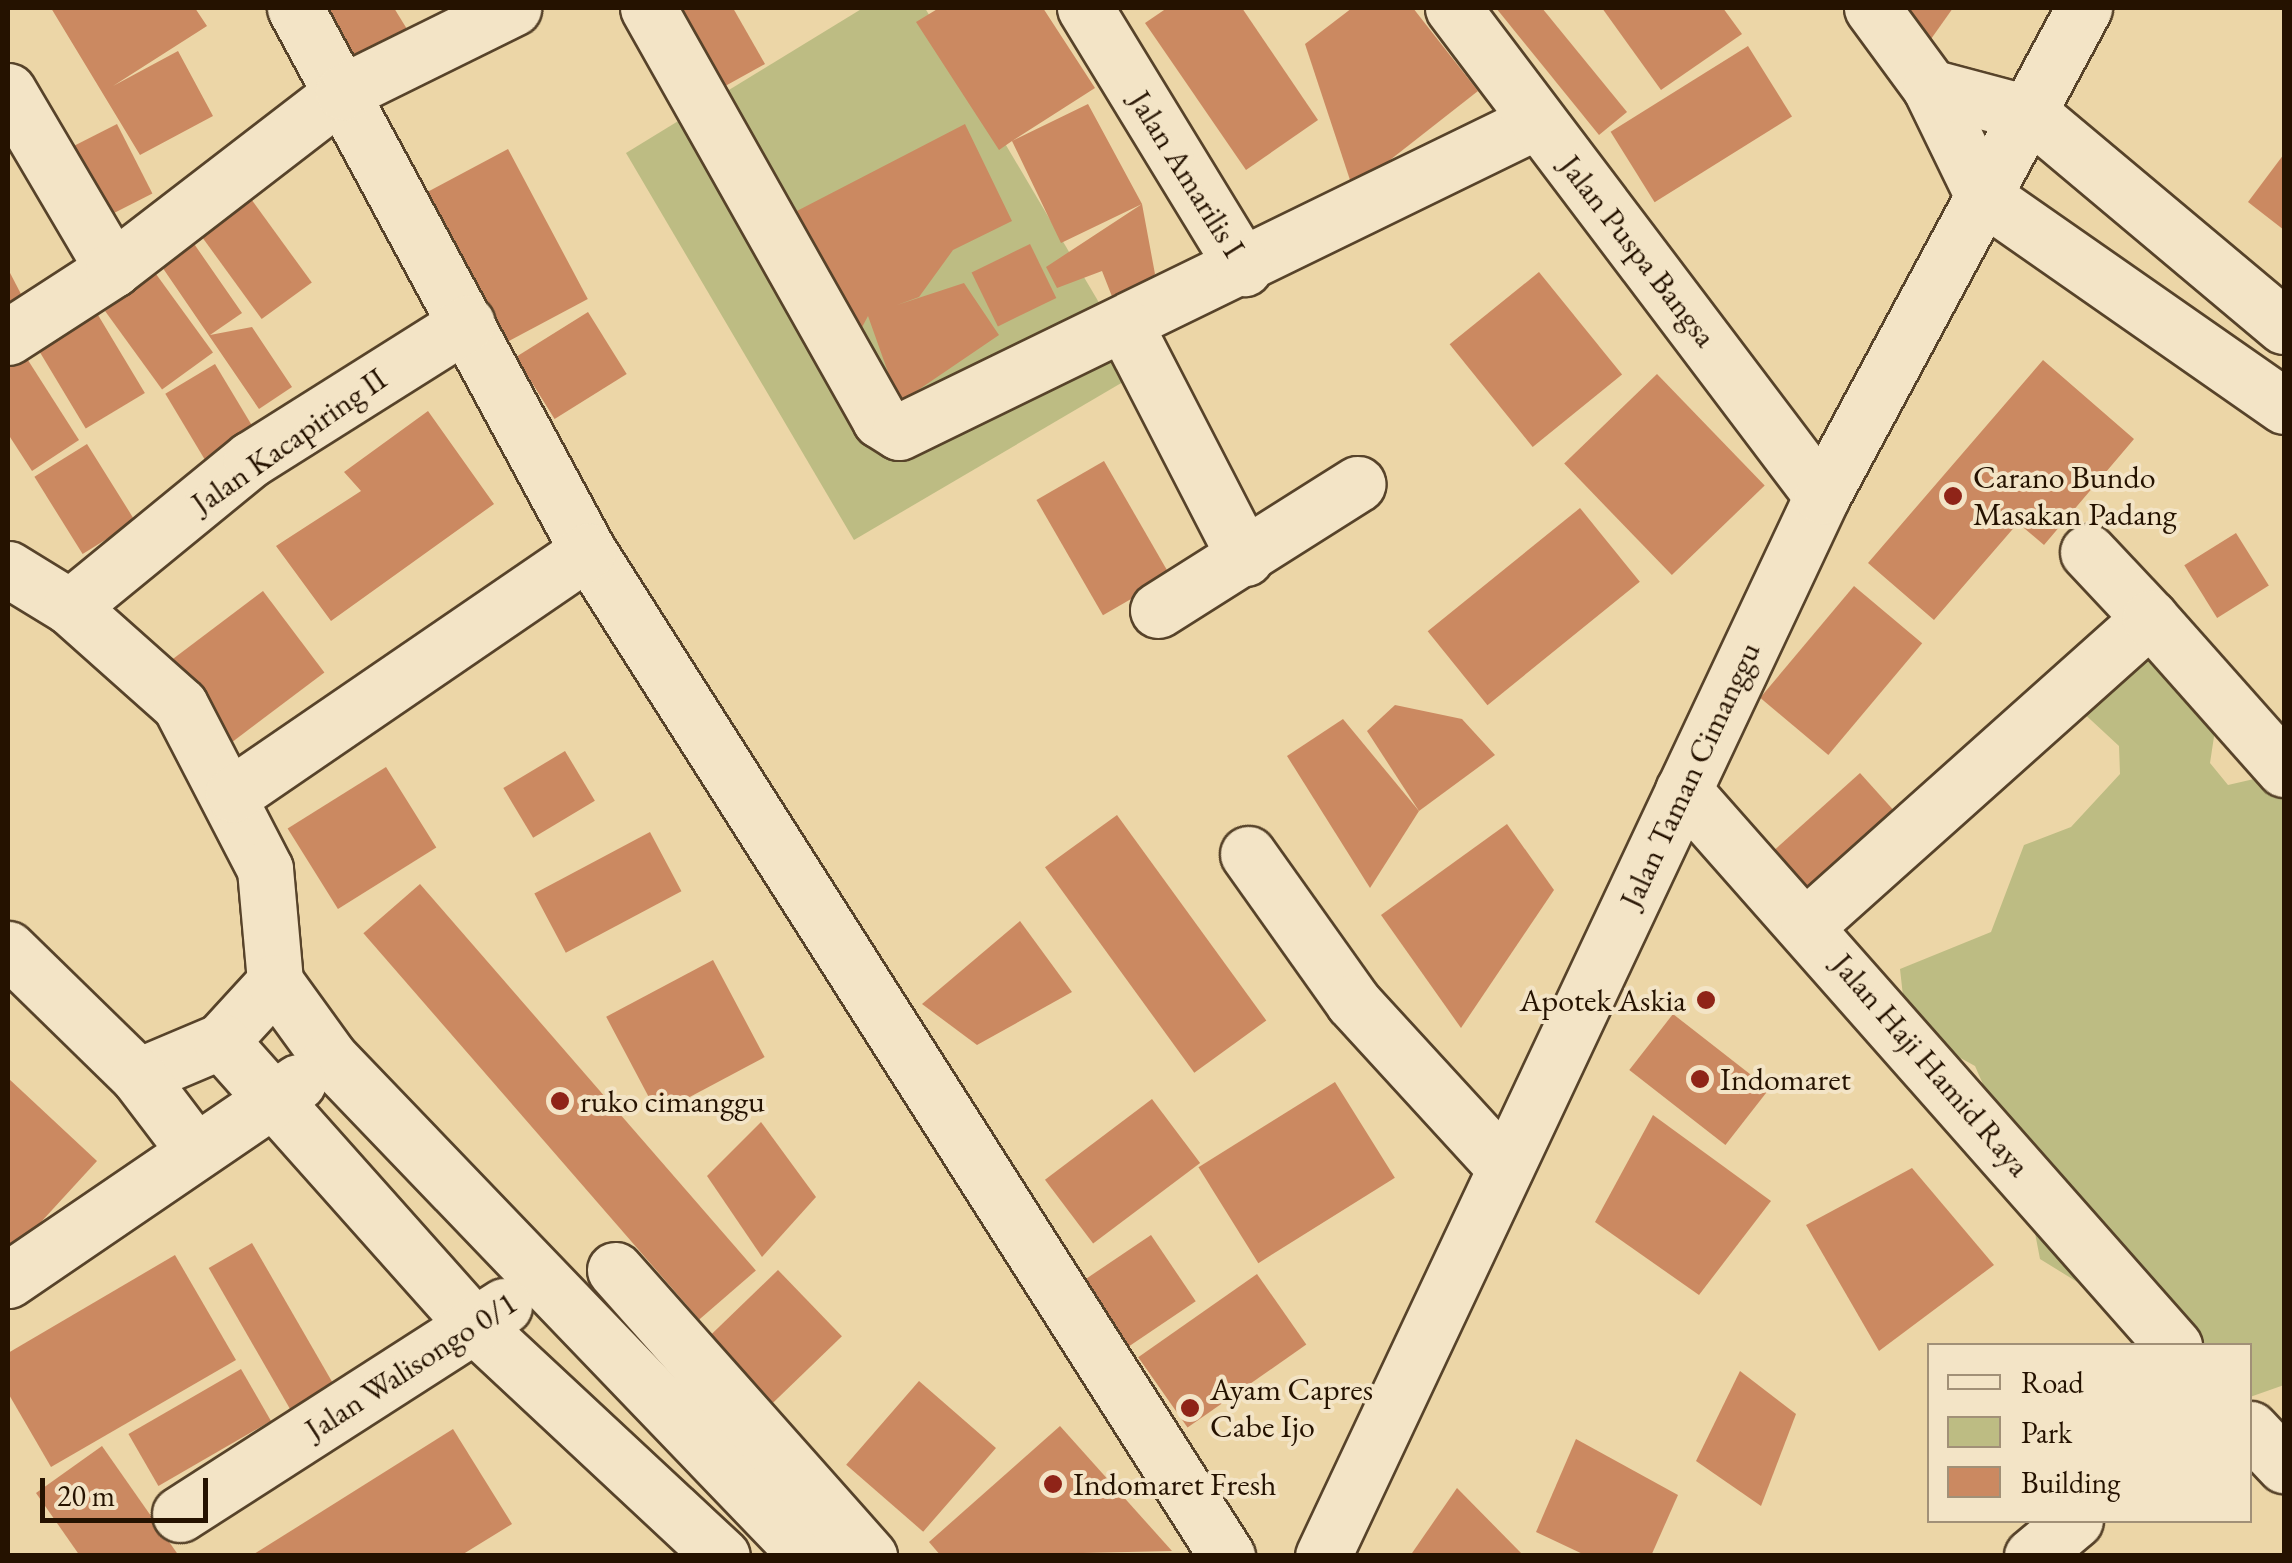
<!DOCTYPE html>
<style>
body{margin:0}
#map{position:relative;width:2292px;height:1563px;overflow:hidden;background:#ecd6a7;font-family:"EB Garamond",serif}
div>[style]{position:absolute}
[style*='--x']{left:calc(var(--x)*1px);top:calc(var(--y)*1px);width:calc(var(--w)*1px);rotate:calc(var(--a)*1deg)}
.green>*{inset:0;background:#bdbc83}
.building>*{inset:0;background:#cb8961;transform-origin:0 0}
.roads{filter:drop-shadow(2px 0 #57432a) drop-shadow(-2px 0 #57432a) drop-shadow(0 2px #57432a) drop-shadow(0 -2px #57432a)}
.minor>*{height:55px;margin:-27.5px;padding:0 27.5px;transform-origin:27.5px;border-radius:27.5px;background:#f3e4c6}
.dots>*{width:28px;height:28px;translate:-50% -50%;box-sizing:border-box;border:5px solid #f3e4c6;border-radius:50%}
span{translate:-50% -50%;white-space:nowrap;text-align:center;line-height:1.15;-webkit-text-stroke:8px #f3e4c6;paint-order:stroke}
.street-label{font-size:32px;color:#251200}
.poi-label{font-size:32px;color:#251200}
.left{translate:0 -50%;text-align:left}
.right{translate:-100% -50%;text-align:right}
.frame{position:absolute;inset:0;border:10px solid #251200;pointer-events:none}
.legend{position:absolute;left:1927px;top:1343px;width:325px;height:180px;box-sizing:border-box;background:#f3e4c6;border:2px solid #a19077;margin:0;padding:12px 18px;list-style:none;font-size:30px;color:#251200}
.legend li{display:flex;align-items:center;gap:20px;height:50px}
.legend b{width:50px;border:2px solid #a19077}
.scale{position:absolute;left:40px;top:1478px;width:168px;height:45px;box-sizing:border-box;border:5px solid #251200;border-top:0;padding-left:12px;font-size:30px;line-height:35px;white-space:nowrap;color:#251200;-webkit-text-stroke:8px #f3e4c6;paint-order:stroke}
</style>
<div id="map">
<div class="green">
<i style="clip-path:polygon(863px 8px,925px 8px,1140px 372px,854px 540px,626px 153px)"></i>
<i style="clip-path:polygon(2133px 658px,2163px 664px,2215px 730px,2210px 763px,2228px 785px,2254px 779px,2284px 801px,2284px 1385px,2250px 1397px,2250px 1346px,2150px 1345px,2108px 1301px,2040px 1259px,2031px 1212px,2054px 1167px,2014px 1155px,1975px 1066px,1928px 1040px,1903px 996px,1900px 969px,1991px 932px,2024px 845px,2071px 827px,2120px 774px,2119px 746px,2078px 708px)"></i>
</div>
<div class="building">
<i style="clip-path:polygon(51px 8px,195px 8px,207px 26px,113px 86px,178px 51px,213px 116px,140px 155px)"></i>
<i style="clip-path:polygon(318px 8px,394px 8px,415px 42px,361px 75px)"></i>
<i style="clip-path:polygon(688px 8px,733px 8px,765px 64px,709px 95px,668px 19px)"></i>
<i style="clip-path:polygon(939px 8px,1043px 8px,1095px 88px,1012px 141px,1088px 104px,1142px 204px,1155px 274px,1137px 294px,1113px 299px,1102px 271px,1057px 288px,1046px 267px,1142px 204px,1061px 243px,1012px 141px,999px 150px,916px 22px)"></i>
<i style="clip-path:polygon(1167px 8px,1242px 8px,1318px 120px,1246px 170px,1145px 23px)"></i>
<i style="clip-path:polygon(1352px 8px,1413px 8px,1478px 91px,1353px 189px,1305px 44px)"></i>
<i style="clip-path:polygon(1496px 8px,1542px 8px,1627px 112px,1599px 135px)"></i>
<i style="clip-path:polygon(1602px 8px,1723px 8px,1742px 34px,1661px 90px)"></i>
<i style="clip-path:polygon(1905px 8px,1953px 8px,1931px 39px)"></i>
<i style="left:1748px;top:46px;width:83px;height:162px;rotate:58deg"></i>
<i style="left:117px;top:124px;width:78px;height:69px;rotate:63deg"></i>
<i style="clip-path:polygon(965px 124px,1012px 221px,953px 250px,919px 297px,897px 305px,964px 283px,999px 335px,899px 403px,868px 316px,860px 331px,793px 213px)"></i>
<i style="left:508px;top:149px;width:170px;height:94px;rotate:62deg"></i>
<i style="clip-path:polygon(2284px 154px,2284px 230px,2248px 202px)"></i>
<i style="left:246px;top:192px;width:112px;height:62px;rotate:54deg"></i>
<i style="clip-path:polygon(190px 238px,242px 313px,210px 335px,252px 327px,292px 387px,259px 409px,158px 261px)"></i>
<i style="left:1030px;top:244px;width:60px;height:65px;rotate:64deg"></i>
<i style="clip-path:polygon(8px 269px,22px 296px,8px 303px)"></i>
<i style="left:1539px;top:272px;width:132px;height:115px;rotate:51deg"></i>
<i style="left:156px;top:274px;width:97px;height:63px;rotate:54deg"></i>
<i style="left:588px;top:312px;width:73px;height:85px;rotate:58deg"></i>
<i style="left:98px;top:315px;width:91px;height:69px;rotate:59deg"></i>
<i style="clip-path:polygon(17px 343px,79px 440px,32px 471px,8px 434px,8px 349px)"></i>
<i style="clip-path:polygon(2043px 360px,2134px 439px,2044px 545px,2018px 523px,1934px 620px,1868px 563px)"></i>
<i style="left:215px;top:364px;width:95px;height:58px;rotate:59deg"></i>
<i style="left:1657px;top:374px;width:155px;height:129px;rotate:46deg"></i>
<i style="clip-path:polygon(428px 411px,494px 504px,331px 621px,276px 546px,361px 491px,344px 472px)"></i>
<i style="left:87px;top:444px;width:91px;height:62px;rotate:58deg"></i>
<i style="left:1104px;top:461px;width:133px;height:78px;rotate:60deg"></i>
<i style="left:1580px;top:508px;width:95px;height:196px;rotate:51deg"></i>
<i style="left:2236px;top:533px;width:62px;height:61px;rotate:58deg"></i>
<i style="left:1854px;top:586px;width:89px;height:146px;rotate:40deg"></i>
<i style="left:263px;top:591px;width:102px;height:122px;rotate:53deg"></i>
<i style="clip-path:polygon(1395px 705px,1462px 719px,1495px 755px,1419px 811px,1367px 731px)"></i>
<i style="clip-path:polygon(1343px 719px,1419px 811px,1370px 888px,1287px 756px)"></i>
<i style="left:565px;top:751px;width:58px;height:72px;rotate:59deg"></i>
<i style="left:386px;top:767px;width:95px;height:116px;rotate:58deg"></i>
<i style="left:1860px;top:773px;width:67px;height:131px;rotate:48deg"></i>
<i style="left:1117px;top:815px;width:254px;height:89px;rotate:54deg"></i>
<i style="clip-path:polygon(1507px 824px,1554px 890px,1461px 1028px,1381px 915px)"></i>
<i style="left:650px;top:832px;width:67px;height:131px;rotate:62deg"></i>
<i style="left:420px;top:884px;width:512px;height:75px;rotate:49deg"></i>
<i style="clip-path:polygon(1020px 921px,1072px 992px,977px 1045px,922px 1004px)"></i>
<i style="left:713px;top:960px;width:110px;height:121px;rotate:62deg"></i>
<i style="left:1673px;top:1014px;width:122px;height:71px;rotate:38deg"></i>
<i style="clip-path:polygon(8px 1078px,97px 1161px,8px 1258px)"></i>
<i style="left:1335px;top:1082px;width:113px;height:161px;rotate:58deg"></i>
<i style="left:1152px;top:1099px;width:80px;height:134px;rotate:53deg"></i>
<i style="clip-path:polygon(1653px 1115px,1771px 1201px,1699px 1295px,1595px 1222px)"></i>
<i style="clip-path:polygon(761px 1122px,816px 1197px,762px 1257px,707px 1176px)"></i>
<i style="clip-path:polygon(1912px 1168px,1994px 1265px,1879px 1351px,1806px 1225px)"></i>
<i style="left:1151px;top:1235px;width:80px;height:84px;rotate:56deg"></i>
<i style="left:252px;top:1243px;width:163px;height:50px;rotate:60deg"></i>
<i style="clip-path:polygon(175px 1255px,236px 1360px,51px 1467px,8px 1393px,8px 1353px)"></i>
<i style="left:778px;top:1270px;width:92px;height:104px;rotate:46deg"></i>
<i style="left:1257px;top:1274px;width:86px;height:145px;rotate:55deg"></i>
<i style="left:241px;top:1369px;width:60px;height:130px;rotate:60deg"></i>
<i style="clip-path:polygon(1740px 1371px,1796px 1414px,1761px 1506px,1696px 1461px)"></i>
<i style="left:919px;top:1381px;width:102px;height:111px;rotate:41deg"></i>
<i style="clip-path:polygon(1060px 1426px,1172px 1551px,941px 1556px,929px 1542px)"></i>
<i style="clip-path:polygon(453px 1429px,512px 1524px,460px 1556px,251px 1556px)"></i>
<i style="clip-path:polygon(1576px 1439px,1678px 1495px,1651px 1556px,1587px 1556px,1536px 1532px)"></i>
<i style="clip-path:polygon(102px 1446px,179px 1556px,80px 1556px,36px 1493px)"></i>
<i style="clip-path:polygon(1457px 1488px,1524px 1556px,1410px 1556px)"></i>
</div>
<div class="roads">
<div class="minor">
<i style="--x:295;--y:8;--w:617;--a:61.65"></i>
<i style="--x:588;--y:551;--w:1191;--a:57.55"></i>
<i style="--x:648;--y:8;--w:473;--a:60.6"></i>
<i style="--x:880;--y:420;--w:22;--a:32"></i>
<i style="--x:899;--y:432;--w:710;--a:-25.99"></i>
<i style="--x:1085;--y:8;--w:305;--a:58.6"></i>
<i style="--x:1453;--y:8;--w:612;--a:52.91"></i>
<i style="--x:1872;--y:8;--w:98;--a:53.7"></i>
<i style="--x:1930;--y:87;--w:121;--a:64.1"></i>
<i style="--x:1983;--y:196;--w:367;--a:34.9"></i>
<i style="--x:1930;--y:87;--w:105;--a:15"></i>
<i style="--x:2031;--y:114;--w:330;--a:40"></i>
<i style="--x:8;--y:91;--w:207;--a:59.5"></i>
<i style="--x:1126;--y:327;--w:260;--a:62.7"></i>
<i style="--x:8;--y:337;--w:125;--a:-32.9"></i>
<i style="--x:113;--y:269;--w:290;--a:-37.6"></i>
<i style="--x:343;--y:92;--w:190;--a:-26.3"></i>
<i style="--x:2088;--y:552;--w:91;--a:46.8"></i>
<i style="--x:8;--y:569;--w:73;--a:31.5"></i>
<i style="--x:70;--y:607;--w:147;--a:41.7"></i>
<i style="--x:180;--y:705;--w:185;--a:62.6"></i>
<i style="--x:265;--y:869;--w:113;--a:84.9"></i>
<i style="--x:275;--y:982;--w:80;--a:132.5"></i>
<i style="--x:221;--y:1041;--w:90;--a:157.1"></i>
<i style="--x:138;--y:1076;--w:182;--a:-135.7"></i>
<i style="--x:70;--y:607;--w:234;--a:-39.3"></i>
<i style="--x:251;--y:459;--w:255;--a:-32.2"></i>
<i style="--x:1158;--y:610;--w:236;--a:-32.3"></i>
<i style="--x:1683;--y:790;--w:742;--a:48.55"></i>
<i style="--x:233;--y:794;--w:430;--a:-34.4"></i>
<i style="--x:1248;--y:854;--w:181;--a:54.6"></i>
<i style="--x:1353;--y:1002;--w:225;--a:47.5"></i>
<i style="--x:1808;--y:924;--w:459;--a:-41.8"></i>
<i style="--x:2150;--y:618;--w:202;--a:48.4"></i>
<i style="--x:275;--y:982;--w:94;--a:54.1"></i>
<i style="--x:330;--y:1058;--w:690;--a:46.17"></i>
<i style="--x:221;--y:1041;--w:380;--a:48.3"></i>
<i style="--x:474;--y:1325;--w:339;--a:43"></i>
<i style="--x:138;--y:1076;--w:94;--a:52.8"></i>
<i style="--x:615;--y:1270;--w:383;--a:48.4"></i>
<i style="--x:8;--y:1280;--w:351;--a:-34.3"></i>
<i style="--x:2250;--y:1429;--w:50;--a:46.6"></i>
<i style="--x:180;--y:1514;--w:385;--a:-32.7"></i>
<i style="--x:1323;--y:1556;--w:1172;--a:-64.79"></i>
<i style="--x:1822;--y:496;--w:554;--a:-61.77"></i>
<i style="--x:2032;--y:1556;--w:56;--a:-39.9"></i>
</div>
</div>
<div class="dots">
<i style="left:1953px;top:496px;background:#8f2418"></i>
<i style="left:1706px;top:1000px;background:#8f2418"></i>
<i style="left:1700px;top:1079px;background:#8f2418"></i>
<i style="left:560px;top:1101px;background:#8f2418"></i>
<i style="left:1190px;top:1408px;background:#8f2418"></i>
<i style="left:1053px;top:1484px;background:#8f2418"></i>
</div>
<div class="street-label">
<span style="left:1187px;top:174px;rotate:58deg">Jalan Amarilis I</span>
<span style="left:1638px;top:251px;rotate:52deg">Jalan Puspa Bangsa</span>
<span style="left:289px;top:441px;rotate:-35deg">Jalan Kacapiring II</span>
<span style="left:1690px;top:775px;rotate:-65deg">Jalan Taman Cimanggu</span>
<span style="left:1931px;top:1065px;rotate:49deg">Jalan Haji Hamid Raya</span>
<span style="left:411px;top:1366px;rotate:-33deg">Jalan Walisongo 0/1</span>
</div>
<div class="poi-label">
<span class="left" style="left:1973px;top:496px">Carano Bundo<br>Masakan Padang</span>
<span class="right" style="left:1686px;top:1000px">Apotek Askia</span>
<span class="left" style="left:1720px;top:1079px">Indomaret</span>
<span class="left" style="left:580px;top:1101px">ruko cimanggu</span>
<span class="left" style="left:1210px;top:1408px">Ayam Capres<br>Cabe Ijo</span>
<span class="left" style="left:1073px;top:1484px">Indomaret Fresh</span>
</div>
<div class="frame"></div>
<ul class="legend">
<li><b style="height:12px;background:#f3e4c6"></b>Road</li>
<li><b style="height:28px;background:#bdbc83"></b>Park</li>
<li><b style="height:28px;background:#cb8961"></b>Building</li>
</ul>
<div class="scale">20 m</div>
</div>
